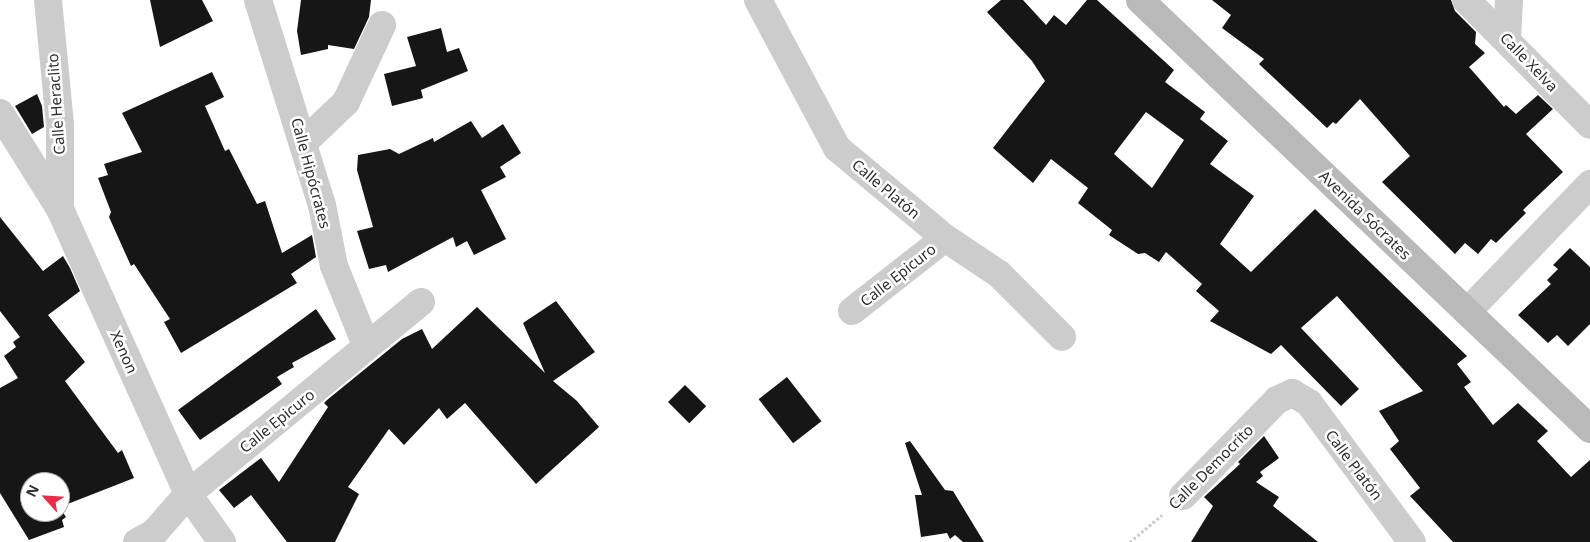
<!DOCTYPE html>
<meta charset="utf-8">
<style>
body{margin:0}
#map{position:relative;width:1590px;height:542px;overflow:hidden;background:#fff;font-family:"Noto Sans",sans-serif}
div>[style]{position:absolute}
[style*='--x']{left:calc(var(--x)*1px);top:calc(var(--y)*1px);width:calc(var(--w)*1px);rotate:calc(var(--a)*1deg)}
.building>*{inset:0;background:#161616;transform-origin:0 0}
.path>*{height:3px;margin-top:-1.5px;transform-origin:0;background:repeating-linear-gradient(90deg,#ccc 0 2.5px,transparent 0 5px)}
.street>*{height:28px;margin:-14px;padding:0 14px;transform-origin:14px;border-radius:14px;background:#ccc}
.secondary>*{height:28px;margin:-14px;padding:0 14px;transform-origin:14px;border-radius:14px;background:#b9b9b9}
span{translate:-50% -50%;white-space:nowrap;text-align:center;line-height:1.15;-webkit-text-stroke:5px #fff;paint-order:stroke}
.street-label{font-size:15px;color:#2f2f2f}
.north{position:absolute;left:20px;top:472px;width:50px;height:50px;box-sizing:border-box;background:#fff;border:1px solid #acacac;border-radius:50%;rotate:296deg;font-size:14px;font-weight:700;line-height:20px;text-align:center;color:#2f2f2f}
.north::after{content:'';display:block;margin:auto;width:18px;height:22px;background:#eb2c49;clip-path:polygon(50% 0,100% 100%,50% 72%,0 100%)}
</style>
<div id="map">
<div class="building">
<i style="clip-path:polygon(150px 0,202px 0,213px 21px,160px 47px)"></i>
<i style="clip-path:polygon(301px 0,371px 0,369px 17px,354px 49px,328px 45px,328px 49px,301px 55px,297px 31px)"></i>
<i style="clip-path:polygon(evenodd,1001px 0,1023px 0,1046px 25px,1054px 15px,1066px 25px,1087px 0,1097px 0,1174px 70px,1165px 82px,1205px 112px,1200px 119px,1228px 141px,1210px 164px,1254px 196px,1220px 244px,1251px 272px,1315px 209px,1467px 356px,1457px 364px,1471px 382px,1464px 387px,1493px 425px,1518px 403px,1548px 431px,1537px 441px,1571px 477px,1590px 460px,1590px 542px,1453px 542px,1410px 496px,1420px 488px,1390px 449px,1399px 441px,1379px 411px,1423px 391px,1337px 296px,1301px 328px,1359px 389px,1341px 406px,1281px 345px,1271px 354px,1210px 321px,1219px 311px,1196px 291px,1202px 284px,1166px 252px,1159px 262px,1145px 253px,1138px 254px,1109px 235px,1112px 230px,1078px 203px,1088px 188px,1051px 159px,1033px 183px,993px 148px,1045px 81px,1032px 61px,987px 12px,1001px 0,1146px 112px,1184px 140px,1152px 188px,1114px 154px,1146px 112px)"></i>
<i style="clip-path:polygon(1212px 0,1451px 0,1455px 11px,1476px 32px,1475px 44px,1485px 53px,1469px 67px,1504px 107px,1506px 105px,1516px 114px,1538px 95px,1553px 109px,1526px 134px,1563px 172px,1523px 210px,1526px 213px,1496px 243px,1491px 239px,1478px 254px,1465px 243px,1455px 254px,1382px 182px,1410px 156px,1360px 99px,1336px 124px,1333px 122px,1327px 128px,1259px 64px,1264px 59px,1222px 28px,1231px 15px)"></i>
<i style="clip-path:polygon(441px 28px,447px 52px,459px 48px,468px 71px,421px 90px,423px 98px,392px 106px,384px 74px,416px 66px,407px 37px)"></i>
<i style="clip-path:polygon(212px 72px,224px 97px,205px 106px,225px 151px,229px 149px,257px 204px,265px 201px,282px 253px,312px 235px,316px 257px,291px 274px,297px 283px,181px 353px,164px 322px,170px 319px,134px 264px,131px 266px,109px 217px,111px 212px,98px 178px,108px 175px,104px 164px,142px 152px,122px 113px)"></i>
<i style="clip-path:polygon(37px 94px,42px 106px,44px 127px,32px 134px,15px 106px)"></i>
<i style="clip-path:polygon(471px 121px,482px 138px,503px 124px,521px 153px,500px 167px,506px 177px,481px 190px,506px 239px,474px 255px,467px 241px,456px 247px,453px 237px,388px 272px,386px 265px,369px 269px,357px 231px,373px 227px,357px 170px,358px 155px,390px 149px,399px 154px,433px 138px,434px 142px)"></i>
<i style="clip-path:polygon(0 217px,43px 271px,63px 256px,70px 268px,80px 291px,48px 315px,85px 362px,65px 381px,118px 453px,122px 450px,134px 478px,60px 507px,60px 482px,30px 482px,30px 512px,60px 512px,60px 508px,66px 517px,62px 520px,64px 527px,29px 540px,0 493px,0 388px,18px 378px,4px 356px,16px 347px,13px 342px,20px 337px,0 311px)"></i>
<i style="clip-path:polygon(1570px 248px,1590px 267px,1590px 324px,1568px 346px,1557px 335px,1548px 343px,1518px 315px,1551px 284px,1547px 280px,1558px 269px,1553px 265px)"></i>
<i style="clip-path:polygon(556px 301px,595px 352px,553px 381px,577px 401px,599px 427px,536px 484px,465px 403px,447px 419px,439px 408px,404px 445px,389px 429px,348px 487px,359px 494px,335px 542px,287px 542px,251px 495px,234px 508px,219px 490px,261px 458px,279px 482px,328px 407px,324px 403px,327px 400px,402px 339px,422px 329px,432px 349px,477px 307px,545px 373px,523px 323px)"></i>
<i style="clip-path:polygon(316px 309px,336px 339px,292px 363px,294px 367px,277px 377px,282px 384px,200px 440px,178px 410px)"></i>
<i style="left:787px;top:377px;width:56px;height:36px;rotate:52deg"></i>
<i style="left:685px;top:385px;width:30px;height:24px;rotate:45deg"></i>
<i style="clip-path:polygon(1264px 436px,1279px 458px,1260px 472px,1263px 476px,1256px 482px,1279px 497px,1273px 506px,1318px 542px,1191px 542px,1213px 506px,1204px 497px,1240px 464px,1238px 462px)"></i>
<i style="clip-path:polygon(910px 441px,945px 490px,953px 491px,984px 542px,963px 542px,955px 535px,950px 539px,947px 533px,921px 537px,915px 495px,922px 495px,905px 443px)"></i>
</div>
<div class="path">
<i style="--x:1130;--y:542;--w:42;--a:-40.2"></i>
</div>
<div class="street">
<i style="--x:48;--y:0;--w:126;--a:84.5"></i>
<i style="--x:60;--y:125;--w:84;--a:90"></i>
<i style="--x:258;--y:0;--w:215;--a:72.7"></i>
<i style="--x:322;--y:205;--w:62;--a:78.9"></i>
<i style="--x:334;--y:266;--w:85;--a:67.9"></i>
<i style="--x:758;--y:0;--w:168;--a:61.9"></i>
<i style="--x:837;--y:148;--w:141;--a:39.8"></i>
<i style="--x:945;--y:238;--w:65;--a:33.7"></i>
<i style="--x:999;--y:274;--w:89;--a:45"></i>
<i style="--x:1466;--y:0;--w:176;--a:45.2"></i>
<i style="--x:1507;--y:39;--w:39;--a:-87"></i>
<i style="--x:0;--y:113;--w:113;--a:58"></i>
<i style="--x:60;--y:209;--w:312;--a:65.8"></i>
<i style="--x:188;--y:494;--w:59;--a:54.7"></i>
<i style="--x:303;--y:143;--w:59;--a:-43.6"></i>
<i style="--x:346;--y:102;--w:85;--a:-64.9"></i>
<i style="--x:852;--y:311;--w:118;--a:-38.1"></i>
<i style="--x:1467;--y:312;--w:178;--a:-46.1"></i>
<i style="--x:1183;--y:496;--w:134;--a:-45.6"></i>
<i style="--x:1277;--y:400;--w:17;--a:-25"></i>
<i style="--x:1292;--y:393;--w:20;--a:30"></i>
<i style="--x:1309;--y:403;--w:173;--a:53.5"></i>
<i style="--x:137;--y:542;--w:19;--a:-28"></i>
<i style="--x:154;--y:533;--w:52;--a:-48.9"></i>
<i style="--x:188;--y:494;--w:302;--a:-39.5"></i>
</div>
<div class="secondary">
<i style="--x:1140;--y:0;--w:622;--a:43.63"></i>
</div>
<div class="street-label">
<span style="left:1529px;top:62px;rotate:46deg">Calle Xelva</span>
<span style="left:56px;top:104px;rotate:-94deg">Calle Heraclito</span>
<span style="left:311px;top:173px;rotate:75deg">Calle Hipócrates</span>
<span style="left:886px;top:189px;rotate:40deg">Calle Platón</span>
<span style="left:1365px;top:215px;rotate:44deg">Avenida Sócrates</span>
<span style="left:898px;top:275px;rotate:-38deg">Calle Epicuro</span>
<span style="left:124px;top:352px;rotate:66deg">Xenon</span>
<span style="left:277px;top:421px;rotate:-39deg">Calle Epicuro</span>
<span style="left:1354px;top:465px;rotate:53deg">Calle Platón</span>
<span style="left:1211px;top:467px;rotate:-45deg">Calle Democrito</span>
</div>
<div class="north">N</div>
</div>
